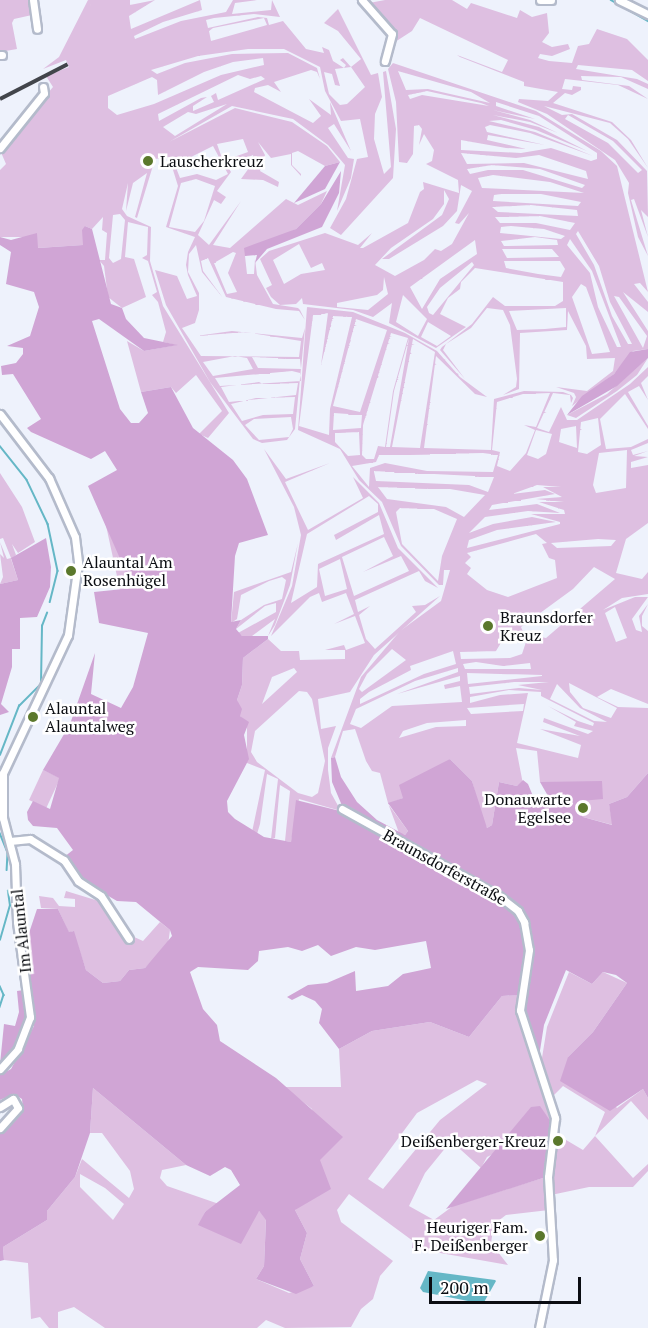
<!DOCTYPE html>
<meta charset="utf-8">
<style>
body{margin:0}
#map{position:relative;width:648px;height:1328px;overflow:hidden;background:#eef2fc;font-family:"PT Serif",serif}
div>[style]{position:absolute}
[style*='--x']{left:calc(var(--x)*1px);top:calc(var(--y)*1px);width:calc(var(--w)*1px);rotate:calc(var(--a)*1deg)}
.green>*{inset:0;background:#debfe1;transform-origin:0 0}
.forest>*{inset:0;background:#d0a5d5}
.water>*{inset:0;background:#65b7c6}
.stream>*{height:1.5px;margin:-0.75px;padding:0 0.75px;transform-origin:0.75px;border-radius:0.75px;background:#65b7c6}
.roads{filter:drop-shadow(2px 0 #b4bbcb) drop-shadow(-2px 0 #b4bbcb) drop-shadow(0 2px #b4bbcb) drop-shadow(0 -2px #b4bbcb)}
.minor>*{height:7px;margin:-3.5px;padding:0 3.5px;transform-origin:3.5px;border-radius:3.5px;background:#fff}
.rail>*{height:4px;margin-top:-2px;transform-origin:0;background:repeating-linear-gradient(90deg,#fff 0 4.5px,#42454b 0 9px);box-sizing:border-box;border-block:2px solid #42454b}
.dots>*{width:16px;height:16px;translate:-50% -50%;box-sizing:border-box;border:3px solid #fff;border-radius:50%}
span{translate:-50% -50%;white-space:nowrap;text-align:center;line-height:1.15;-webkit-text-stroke:5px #fff;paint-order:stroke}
.poi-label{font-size:16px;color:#0b0d12}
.left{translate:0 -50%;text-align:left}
.right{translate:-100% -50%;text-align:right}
.street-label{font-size:16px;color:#0b0d12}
.scale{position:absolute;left:429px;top:1277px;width:152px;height:27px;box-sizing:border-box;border:3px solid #0b0d12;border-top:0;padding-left:8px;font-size:18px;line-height:21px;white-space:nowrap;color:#0b0d12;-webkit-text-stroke:4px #fff;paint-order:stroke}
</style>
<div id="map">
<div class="green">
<i style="clip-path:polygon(0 0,30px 0,32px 15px,14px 19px,12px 23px,17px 49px,0 52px)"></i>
<i style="clip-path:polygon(evenodd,88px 0,130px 0,130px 5px,155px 0,129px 16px,131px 29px,200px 0,202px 10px,163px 22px,134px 36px,135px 39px,181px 21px,226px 12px,233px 0,257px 0,235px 3px,232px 14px,271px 10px,272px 0,280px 17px,254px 14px,214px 18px,206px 20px,208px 28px,258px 17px,267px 18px,269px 25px,283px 21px,306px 49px,324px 53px,322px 47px,329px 50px,333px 61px,344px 68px,346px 65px,340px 60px,343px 58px,351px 67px,361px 59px,338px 31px,324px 23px,338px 9px,371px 75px,378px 73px,382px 97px,375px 114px,374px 139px,384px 174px,391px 167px,383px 72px,386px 71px,396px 129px,393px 178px,341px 235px,330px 228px,346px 199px,357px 159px,368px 157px,360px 119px,341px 121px,325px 91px,320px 67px,284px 49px,248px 49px,198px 56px,151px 70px,157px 74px,185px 63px,232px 54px,288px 53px,317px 68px,320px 79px,317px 72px,311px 70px,274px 82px,281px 92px,268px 85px,255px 88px,254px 92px,313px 123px,321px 116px,309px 99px,331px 115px,330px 102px,351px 151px,334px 124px,328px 128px,348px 158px,354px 159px,351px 178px,337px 211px,345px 165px,328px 145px,293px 119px,232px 106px,169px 142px,235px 108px,292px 122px,327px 146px,340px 162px,325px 166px,298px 151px,292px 153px,292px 165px,301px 174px,301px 176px,291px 165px,291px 154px,271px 158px,258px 142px,265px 155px,260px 171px,279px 182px,278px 187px,263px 180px,241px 179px,254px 161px,253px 155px,228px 167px,231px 172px,217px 191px,226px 197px,221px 204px,214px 200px,198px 235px,209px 245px,241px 201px,213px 245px,230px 248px,286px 199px,298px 205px,327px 191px,321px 204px,296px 229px,245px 256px,247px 274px,254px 274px,255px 259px,257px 275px,273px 304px,298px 308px,300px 310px,305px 320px,299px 311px,276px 309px,226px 297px,208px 258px,201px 261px,203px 271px,223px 298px,202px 272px,196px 245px,189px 254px,188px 272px,199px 293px,199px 310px,195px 323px,182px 328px,201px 356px,299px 357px,301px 341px,245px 332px,196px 336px,232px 331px,302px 338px,305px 328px,295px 429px,287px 440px,262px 443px,253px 439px,210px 382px,166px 305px,155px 270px,177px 276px,187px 299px,197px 296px,188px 275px,186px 265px,188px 252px,195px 237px,166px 227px,178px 186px,169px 157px,155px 159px,137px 218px,135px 217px,147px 173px,133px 183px,126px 211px,128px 183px,122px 209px,127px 216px,151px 227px,150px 261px,163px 306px,229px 413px,208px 438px,199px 434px,222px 411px,196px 375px,176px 393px,171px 387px,141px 392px,127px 341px,144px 351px,176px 345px,163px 342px,166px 332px,158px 302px,152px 295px,157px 292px,148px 261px,142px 258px,147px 255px,148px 227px,128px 222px,125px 257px,134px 259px,146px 297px,122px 308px,108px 297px,104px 266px,99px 260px,105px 260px,107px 233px,102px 230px,103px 217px,92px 229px,85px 226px,84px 245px,37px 248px,22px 237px,0 237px,0 170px,6px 164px,0 150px,53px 87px,46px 76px,69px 67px,66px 60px,43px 69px,59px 57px,88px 0,264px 18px,267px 25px,211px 41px,209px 31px,213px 28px,264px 18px,88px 0,263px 58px,264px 65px,221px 75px,154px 104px,117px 115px,108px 108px,108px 96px,152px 77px,157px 80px,158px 95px,204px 72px,233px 62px,263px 58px,88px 0,351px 67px,365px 87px,347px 104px,340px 105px,329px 94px,324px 72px,332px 74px,335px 85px,340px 86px,335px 69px,351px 67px,88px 0,238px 75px,250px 79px,261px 76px,265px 79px,218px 100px,216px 93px,211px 96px,214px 102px,193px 111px,193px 106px,207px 97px,201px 98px,159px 121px,158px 114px,238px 75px,88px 0,227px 104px,175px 136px,163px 127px,188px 112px,196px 114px,227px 104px,88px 0,243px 139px,248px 152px,223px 161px,217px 144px,243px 139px,88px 0,213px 146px,228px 174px,216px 180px,197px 174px,180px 178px,175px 165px,213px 146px,88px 0,196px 179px,215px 186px,204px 221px,195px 232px,169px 227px,181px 183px,196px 179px,88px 0,120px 214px,125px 220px,121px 259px,113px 263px,109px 258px,113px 215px,120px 214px,88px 0,233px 252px,236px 253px,228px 273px,237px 292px,227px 294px,214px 263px,233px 252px,88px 0,235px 356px,247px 358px,253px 369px,213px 376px,203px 362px,235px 356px,88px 0,252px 357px,300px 359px,301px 369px,258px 368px,252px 357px,88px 0,292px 371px,300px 373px,301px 381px,220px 386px,215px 378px,292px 371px,88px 0,259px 382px,263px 384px,298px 383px,296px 395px,229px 402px,221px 387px,259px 382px,88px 0,295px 397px,293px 414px,263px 415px,242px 421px,231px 404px,256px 398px,295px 397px,88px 0,291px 417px,293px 429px,289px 437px,259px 440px,245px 425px,254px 419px,291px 417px)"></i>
<i style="clip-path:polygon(evenodd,385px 0,452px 0,467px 9px,471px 3px,517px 18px,520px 10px,532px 17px,547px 13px,549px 33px,542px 42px,552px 47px,568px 44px,570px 49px,552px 56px,540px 54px,538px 58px,549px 61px,572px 63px,578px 46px,589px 44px,597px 29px,627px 39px,648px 60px,648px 81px,632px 70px,578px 65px,576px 69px,637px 79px,648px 84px,648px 89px,621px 77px,581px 76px,582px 80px,629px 86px,648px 99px,618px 85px,565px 79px,562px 89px,572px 90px,573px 86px,581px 87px,581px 90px,572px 95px,565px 93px,553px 103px,612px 122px,631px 140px,648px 168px,628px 139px,610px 123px,544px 106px,562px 115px,572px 114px,617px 140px,647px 171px,648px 217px,641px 210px,648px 237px,634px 199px,631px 200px,648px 256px,638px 237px,628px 193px,629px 183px,615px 160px,547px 114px,518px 102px,519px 99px,548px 101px,558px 92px,524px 86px,524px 82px,460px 57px,457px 55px,502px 72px,508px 60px,420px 18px,412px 31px,395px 42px,390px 25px,369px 3px,385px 0,568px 115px,613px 141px,642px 170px,638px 173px,608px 143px,565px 119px,568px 115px)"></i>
<i style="clip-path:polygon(evenodd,393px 63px,536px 111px,601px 151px,617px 166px,648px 292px,640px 283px,634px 284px,648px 302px,648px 312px,623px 292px,648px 331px,648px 349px,633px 351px,614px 374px,572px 406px,576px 397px,574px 393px,556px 387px,587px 391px,613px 371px,615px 358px,587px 359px,586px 346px,568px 311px,567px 330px,520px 333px,519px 389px,503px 395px,516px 387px,517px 379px,510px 325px,503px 310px,487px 308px,471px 328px,446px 344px,443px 350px,465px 379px,440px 350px,442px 347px,472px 324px,493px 297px,505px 306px,555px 306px,563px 301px,563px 282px,475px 268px,461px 282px,460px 289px,448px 298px,440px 314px,466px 327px,436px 348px,389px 323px,392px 303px,373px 317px,353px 310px,303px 304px,302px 298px,296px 304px,280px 305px,271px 297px,266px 288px,272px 285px,260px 259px,269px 251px,325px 233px,358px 245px,372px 233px,360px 248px,363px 248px,408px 223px,420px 192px,424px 189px,423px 182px,459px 193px,458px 180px,426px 164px,432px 161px,434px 150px,424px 134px,419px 145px,422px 129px,419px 125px,414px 126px,413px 154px,407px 163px,399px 162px,396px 102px,388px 69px,393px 63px,398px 71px,471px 92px,490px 103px,428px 89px,406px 90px,398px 71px,393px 63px,427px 91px,481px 103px,489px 106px,422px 95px,410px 99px,408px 95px,427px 91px,393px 63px,496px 102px,539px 116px,597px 153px,597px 159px,591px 161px,551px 148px,521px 153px,461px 150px,461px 140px,506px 148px,526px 149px,487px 140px,488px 135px,545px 145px,487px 132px,485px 127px,490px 125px,530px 133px,593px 156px,535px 132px,489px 121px,501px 120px,536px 130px,587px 151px,539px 127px,493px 115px,530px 122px,558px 133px,530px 120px,493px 110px,535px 119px,496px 106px,496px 102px,393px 63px,461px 153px,516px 158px,539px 155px,586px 171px,588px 179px,524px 163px,467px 164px,461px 153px,393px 63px,492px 165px,540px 169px,585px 185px,582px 188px,523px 170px,488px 170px,470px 174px,467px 169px,492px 165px,393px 63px,493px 175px,550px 182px,584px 193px,482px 188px,478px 178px,493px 175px,393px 63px,461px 185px,472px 191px,455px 223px,459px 224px,469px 213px,452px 244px,441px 251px,435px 249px,424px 260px,395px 276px,375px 265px,391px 248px,433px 219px,444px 204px,444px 190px,449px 199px,442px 215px,382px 259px,389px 259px,443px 226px,457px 211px,461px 185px,393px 63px,501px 194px,541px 194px,581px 202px,578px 206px,493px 201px,494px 195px,501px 194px,393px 63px,531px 205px,577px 210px,578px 216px,498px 212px,492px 207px,531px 205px,393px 63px,540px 216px,575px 223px,570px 230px,536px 223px,500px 223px,495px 217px,540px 216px,393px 63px,511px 226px,544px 229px,565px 236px,561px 239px,500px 233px,501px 227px,511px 226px,393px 63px,578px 231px,599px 266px,610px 302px,632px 344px,628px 344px,612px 316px,594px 265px,576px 234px,578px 231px,393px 63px,535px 237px,557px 240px,558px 245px,504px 246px,501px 241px,535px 237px,393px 63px,570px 239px,592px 271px,621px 347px,617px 347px,598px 307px,590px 273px,567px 245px,570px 239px,393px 63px,475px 240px,477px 254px,440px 279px,422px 309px,410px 287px,475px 240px,393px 63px,299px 244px,311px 268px,322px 263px,325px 270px,301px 274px,284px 284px,273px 260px,299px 244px,393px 63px,502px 249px,552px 249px,559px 257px,507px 258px,502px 249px,393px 63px,504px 261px,560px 261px,565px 269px,561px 277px,538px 274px,506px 268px,504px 261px,393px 63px,472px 262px,474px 265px,433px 315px,429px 313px,427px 307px,440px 288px,472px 262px,393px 63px,384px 277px,388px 294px,368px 310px,337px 307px,337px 303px,377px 295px,383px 290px,384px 277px,393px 63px,581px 284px,586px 287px,610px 352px,592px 354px,572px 297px,581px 284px,393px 63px,403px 295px,427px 319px,418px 336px,396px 322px,403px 295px,393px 63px,614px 296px,619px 297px,647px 336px,643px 348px,614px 296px,393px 63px,566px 308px,566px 327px,545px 329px,517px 330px,509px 311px,566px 308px,393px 63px,428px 322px,451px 336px,437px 346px,421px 337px,428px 322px)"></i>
<i style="clip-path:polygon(evenodd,307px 307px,353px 312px,405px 333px,437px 351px,460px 377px,487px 397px,475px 394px,436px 356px,424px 448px,491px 450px,494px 399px,524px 391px,563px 392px,571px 395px,573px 398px,572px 401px,571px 403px,570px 395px,553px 393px,537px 428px,549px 432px,561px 407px,567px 420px,577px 420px,630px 384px,648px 367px,648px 376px,641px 383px,648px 400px,639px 386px,628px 392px,648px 426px,648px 429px,625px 394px,600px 419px,606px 449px,631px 447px,648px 439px,648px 443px,631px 450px,633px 455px,648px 451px,634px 456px,648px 457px,631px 462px,631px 468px,648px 465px,648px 523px,626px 539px,616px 573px,642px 579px,648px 572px,648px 594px,622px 598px,603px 610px,635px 597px,648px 597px,632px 619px,636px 630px,642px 632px,639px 616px,648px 604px,642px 616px,642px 626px,648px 631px,648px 704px,611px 689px,597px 697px,618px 707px,648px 708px,648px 773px,627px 797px,609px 804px,613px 825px,583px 817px,577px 808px,581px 801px,600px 798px,602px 782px,540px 782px,537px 751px,516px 748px,523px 784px,517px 786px,499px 782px,492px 825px,487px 828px,482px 818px,472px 781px,450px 759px,403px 798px,388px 804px,408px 831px,405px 835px,399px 833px,388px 803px,380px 773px,372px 771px,366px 761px,355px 729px,343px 731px,335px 757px,331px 758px,361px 677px,400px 631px,441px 601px,450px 570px,444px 570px,443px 585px,439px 585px,401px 546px,382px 502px,359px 480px,340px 449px,298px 430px,307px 307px,328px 313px,321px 365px,333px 316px,352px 317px,330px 409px,329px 435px,299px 426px,313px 315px,328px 313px,307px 307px,356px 319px,387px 330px,360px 412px,333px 406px,356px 319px,307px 307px,391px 333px,408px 338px,393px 391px,385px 447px,378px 446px,374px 459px,366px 459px,362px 455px,363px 425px,391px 333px,307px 307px,409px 338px,390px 447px,386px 447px,394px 391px,409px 338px,307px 307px,413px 339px,435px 352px,420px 448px,392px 447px,413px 339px,307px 307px,550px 393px,536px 427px,524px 425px,535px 430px,526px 453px,510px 471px,497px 466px,500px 452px,492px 450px,497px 402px,523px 394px,550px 393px,307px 307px,334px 413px,362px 415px,361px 428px,333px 430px,334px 413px,307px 307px,598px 418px,601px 445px,587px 454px,578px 452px,581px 422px,598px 418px,307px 307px,576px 426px,577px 448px,559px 442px,561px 429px,576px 426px,307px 307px,536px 430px,552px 434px,546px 454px,538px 459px,527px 455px,536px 430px,307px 307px,359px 432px,360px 455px,348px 456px,335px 442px,335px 433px,359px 432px,307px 307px,627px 450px,626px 488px,596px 493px,593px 485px,599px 453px,627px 450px,307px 307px,483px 453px,498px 455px,493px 472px,427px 471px,385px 463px,370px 468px,369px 487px,352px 466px,376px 462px,379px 455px,483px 453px,307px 307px,374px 472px,374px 471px,494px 477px,488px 492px,469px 485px,376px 481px,374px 472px,307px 307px,537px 485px,561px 487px,543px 487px,562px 497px,536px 499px,564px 502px,539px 502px,564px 510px,565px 514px,531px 514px,560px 522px,560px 524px,467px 548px,469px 540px,497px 530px,556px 522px,532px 517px,493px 524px,469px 533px,485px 517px,528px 511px,560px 513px,537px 504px,489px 510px,492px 505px,555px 494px,545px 490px,512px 494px,537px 485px,307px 307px,378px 487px,450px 489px,485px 495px,464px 517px,446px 507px,387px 499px,378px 487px,307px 307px,400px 508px,434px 509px,457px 519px,442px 556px,438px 581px,402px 544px,396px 512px,400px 508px,307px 307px,536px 534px,547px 543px,542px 544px,549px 558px,555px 560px,557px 578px,508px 597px,487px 590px,467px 574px,471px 568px,465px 563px,471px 557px,467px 553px,536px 534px,307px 307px,598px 539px,616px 540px,611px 546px,557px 548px,551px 543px,598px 539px,307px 307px,594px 567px,615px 579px,546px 638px,524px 634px,521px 627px,573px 589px,594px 567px,307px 307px,615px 607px,627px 638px,616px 642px,605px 613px,615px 607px,307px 307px,502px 641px,526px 642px,522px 654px,510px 658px,461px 659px,460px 652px,496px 651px,502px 641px,307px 307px,392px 649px,406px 660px,362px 692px,359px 689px,367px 674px,392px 649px,307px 307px,453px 651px,456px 664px,424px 674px,360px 704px,360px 699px,369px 692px,411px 670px,410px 666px,453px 651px,307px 307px,476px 662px,503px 666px,530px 663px,531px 669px,465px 669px,463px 664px,476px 662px,307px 307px,458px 668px,458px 672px,397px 694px,460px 676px,460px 681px,444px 685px,445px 689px,460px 686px,462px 702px,392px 706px,361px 728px,350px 724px,356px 709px,415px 681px,458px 668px,307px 307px,467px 673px,542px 675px,542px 676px,468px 684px,467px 673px,307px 307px,514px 682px,549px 682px,518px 685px,542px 690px,519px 688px,470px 694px,469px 687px,514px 682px,307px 307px,569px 683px,617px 708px,611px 718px,583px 708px,570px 692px,569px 683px,307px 307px,557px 684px,580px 708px,607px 722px,594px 721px,550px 699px,557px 684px,307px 307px,509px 690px,541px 692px,541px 696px,594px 723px,593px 726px,578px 721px,548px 706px,576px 722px,574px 726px,593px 731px,588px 734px,544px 718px,543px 722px,580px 736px,540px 729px,581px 745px,578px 758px,517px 743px,528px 693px,500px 695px,470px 703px,470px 697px,509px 690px,307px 307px,524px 704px,523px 711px,471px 714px,467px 708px,524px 704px,307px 307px,466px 720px,466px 726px,436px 727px,399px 738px,403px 731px,427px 723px,466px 720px)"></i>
<i style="clip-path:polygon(648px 358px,637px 375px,617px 391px,576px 418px,567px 415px,607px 394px)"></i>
<i style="clip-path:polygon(evenodd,264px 449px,286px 479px,330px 463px,285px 482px,308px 530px,363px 498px,353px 477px,379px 503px,398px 548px,438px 588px,425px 581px,419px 571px,355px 600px,358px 612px,370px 606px,359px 615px,366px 639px,375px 649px,416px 612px,412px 606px,425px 605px,440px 596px,374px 655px,350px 692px,318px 699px,321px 729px,336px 726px,328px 748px,328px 770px,331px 793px,341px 811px,299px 799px,291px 842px,285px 841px,290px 791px,280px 785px,275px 838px,271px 839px,278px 779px,267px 774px,260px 824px,257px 834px,252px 832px,265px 770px,247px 763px,247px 722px,240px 716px,237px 700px,242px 685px,243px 658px,268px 639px,281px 651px,299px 651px,300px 660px,345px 659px,345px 650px,325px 650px,344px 645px,346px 650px,365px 643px,355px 616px,334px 624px,354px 614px,346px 593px,322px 602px,319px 593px,310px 597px,271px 636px,292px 586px,301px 535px,294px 507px,264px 449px,369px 496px,378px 504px,378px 512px,334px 535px,336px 540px,379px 515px,384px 534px,318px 564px,317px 587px,291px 603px,307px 534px,369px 496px,264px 449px,384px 537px,393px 556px,363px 572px,401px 556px,409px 571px,354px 596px,342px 557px,384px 537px,264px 449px,340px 559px,347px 589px,325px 596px,319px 569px,340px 559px,264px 449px,294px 668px,297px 672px,262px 704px,272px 677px,294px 668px,264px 449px,299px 691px,307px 692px,312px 699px,325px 761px,318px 793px,312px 797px,298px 793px,257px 762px,251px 752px,255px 731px,299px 691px)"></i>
<i style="clip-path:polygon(0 473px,22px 507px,35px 542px,18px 553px,12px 544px,16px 555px,11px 559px,18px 580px,0 584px,3px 577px,0 554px,4px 558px,0 542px,7px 559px,11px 558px,3px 538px,0 539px)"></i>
<i style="clip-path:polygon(105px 521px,134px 588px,120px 590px)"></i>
<i style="clip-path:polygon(298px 543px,290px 585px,275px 625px,268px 636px,275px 619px,252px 636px,242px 636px,238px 633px,276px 612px,276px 603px,265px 606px,236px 629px,241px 620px,264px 605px,282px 599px,286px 580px,282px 577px,269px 581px,241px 595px,237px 619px,231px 623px,234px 592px,291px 572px)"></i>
<i style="left:43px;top:770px;width:19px;height:33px;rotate:25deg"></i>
<i style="clip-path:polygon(66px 891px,102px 902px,126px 939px,132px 936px,143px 941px,160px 922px,170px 930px,168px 945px,145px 968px,129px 970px,120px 981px,103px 983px,86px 970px,73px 931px,69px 933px,58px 909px,41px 908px,39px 896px,53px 898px,59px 906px,75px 907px,75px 899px,64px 898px)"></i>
<i style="clip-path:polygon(569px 972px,592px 984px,603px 972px,627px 983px,593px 1032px,568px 1057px,617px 1108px,643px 1089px,648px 1098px,648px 1120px,631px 1101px,595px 1136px,633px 1178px,648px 1164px,648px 1171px,633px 1187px,589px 1187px,551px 1195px,556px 1134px,583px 1150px,595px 1136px,605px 1112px,563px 1086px,552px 1097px,541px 1064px,547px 1027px)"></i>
<i style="clip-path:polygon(evenodd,519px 995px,553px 1125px,487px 1157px,481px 1168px,451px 1141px,425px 1173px,409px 1206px,434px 1220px,453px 1206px,546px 1177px,549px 1210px,506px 1215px,494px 1224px,491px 1243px,508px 1265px,412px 1248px,413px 1241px,349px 1194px,337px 1210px,341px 1222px,393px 1261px,380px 1276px,373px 1299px,361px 1309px,351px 1327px,285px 1328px,266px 1320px,257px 1328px,105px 1328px,74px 1307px,58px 1312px,58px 1328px,49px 1328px,40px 1317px,31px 1319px,28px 1263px,4px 1260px,3px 1247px,47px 1220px,47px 1211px,75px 1177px,82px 1159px,129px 1198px,134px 1189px,130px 1171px,102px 1133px,90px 1133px,93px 1088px,186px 1165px,162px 1170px,160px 1178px,167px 1186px,219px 1204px,205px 1212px,199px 1225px,259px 1211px,266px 1219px,264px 1266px,256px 1279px,289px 1293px,314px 1286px,300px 1259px,307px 1233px,295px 1210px,320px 1160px,312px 1109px,284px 1087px,341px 1087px,339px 1049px,372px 1031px,430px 1022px,469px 1037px,502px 996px,519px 995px,477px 1080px,487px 1084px,440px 1120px,383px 1189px,368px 1179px,417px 1113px,477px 1080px,519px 995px,80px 1174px,105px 1188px,124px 1204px,113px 1220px,80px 1187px,80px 1174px)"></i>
</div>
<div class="forest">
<i style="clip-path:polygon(340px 162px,325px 189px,294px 203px,325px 166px)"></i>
<i style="clip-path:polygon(341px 171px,339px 193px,322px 227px,267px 249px,255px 263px,257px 255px,245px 256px,244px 248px,296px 229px,321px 204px)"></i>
<i style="clip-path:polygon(85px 226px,92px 229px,111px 304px,122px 308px,126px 319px,144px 338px,178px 345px,144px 351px,99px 319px,92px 321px,120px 409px,131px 423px,139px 423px,148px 413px,141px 392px,171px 387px,193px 428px,233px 460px,247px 479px,268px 535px,239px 543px,235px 556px,231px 622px,241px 620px,236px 629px,242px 636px,268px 636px,268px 639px,243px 658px,242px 685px,237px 700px,242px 709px,240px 716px,249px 722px,244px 735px,249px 759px,227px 801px,228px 812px,235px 819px,264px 837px,291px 842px,296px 800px,340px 811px,343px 808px,332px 782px,331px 758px,335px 757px,341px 777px,357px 802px,377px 820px,405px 835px,408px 831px,388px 803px,403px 798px,399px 785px,450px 759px,472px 781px,487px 828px,492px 825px,499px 782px,517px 786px,523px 780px,528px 784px,535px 801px,548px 796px,540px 782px,602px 781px,603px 799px,581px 801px,577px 808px,583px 817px,612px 825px,609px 804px,627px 797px,648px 773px,648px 1098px,643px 1089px,610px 1111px,560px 1081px,568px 1057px,593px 1032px,627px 983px,616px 975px,603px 972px,592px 984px,566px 970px,544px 1025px,539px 1057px,523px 1016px,522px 995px,502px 996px,469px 1037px,430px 1022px,372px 1031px,339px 1049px,319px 1023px,322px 1009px,315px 1001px,302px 995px,292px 1000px,287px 997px,308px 985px,327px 983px,355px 971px,356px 991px,388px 986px,403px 974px,431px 968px,426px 941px,375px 950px,356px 947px,331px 956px,318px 945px,302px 951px,288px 947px,259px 951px,258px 961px,248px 970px,198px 967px,190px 972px,203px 1009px,217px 1025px,220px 1041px,276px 1078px,343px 1137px,320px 1160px,331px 1189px,295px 1210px,307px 1233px,300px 1259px,314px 1286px,296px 1294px,256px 1279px,264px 1266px,266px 1220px,259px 1211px,241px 1244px,198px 1225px,205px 1212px,240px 1185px,231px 1170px,225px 1167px,210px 1176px,186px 1165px,93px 1088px,90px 1133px,75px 1177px,47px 1211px,47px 1220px,3px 1247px,4px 1260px,0 1261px,0 1134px,23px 1109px,22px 1099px,14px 1094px,0 1100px,0 1075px,11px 1069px,34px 1026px,25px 945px,37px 909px,58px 909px,69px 932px,74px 931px,86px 970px,103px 983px,120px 981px,129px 970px,145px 968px,172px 936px,170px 930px,136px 902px,117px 901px,77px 878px,64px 857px,73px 850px,57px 828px,33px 826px,28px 820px,27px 812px,33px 801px,50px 809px,59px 778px,43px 770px,70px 724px,95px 653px,91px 694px,121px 708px,133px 687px,148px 633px,99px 623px,94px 592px,133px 588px,88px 486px,117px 470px,105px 451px,91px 459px,31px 432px,27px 428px,41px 419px,13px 374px,2px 375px,1px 366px,16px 363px,23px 354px,23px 348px,7px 346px,30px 336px,39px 307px,34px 292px,6px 284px,11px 252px,0 245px,0 237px,11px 240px,37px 233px,38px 248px,83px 245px,82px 230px)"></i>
<i style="clip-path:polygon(648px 349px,648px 358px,617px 386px,567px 415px,582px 396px,614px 374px,630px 352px)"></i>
<i style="clip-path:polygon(46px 538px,51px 567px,50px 587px,37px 617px,20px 618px,20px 649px,12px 649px,12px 667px,1px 704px,9px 712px,0 715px,0 584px,18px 580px,11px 558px)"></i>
<i style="clip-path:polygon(24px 990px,27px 1018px,21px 1037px,0 1064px,4px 1024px,15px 1026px,19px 1012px,17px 991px)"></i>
<i style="clip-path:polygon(540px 1106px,553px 1125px,546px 1177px,446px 1209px,531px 1107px)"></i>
</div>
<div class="water">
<i style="clip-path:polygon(428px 1271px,495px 1280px,496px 1281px,483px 1304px,423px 1292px,420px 1288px)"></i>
</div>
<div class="stream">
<i style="--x:611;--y:0;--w:43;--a:29.6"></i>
<i style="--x:0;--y:446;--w:43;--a:51.5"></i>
<i style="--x:27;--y:480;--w:49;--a:64.5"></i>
<i style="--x:48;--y:524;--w:48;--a:78"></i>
<i style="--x:58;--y:571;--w:32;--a:104"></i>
<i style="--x:0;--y:755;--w:53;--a:-68.8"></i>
<i style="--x:19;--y:706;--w:31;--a:-45"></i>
<i style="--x:41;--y:684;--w:58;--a:-89"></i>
<i style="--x:42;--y:626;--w:14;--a:-69"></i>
<i style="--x:0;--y:833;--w:22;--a:68"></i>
<i style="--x:8;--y:853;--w:17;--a:93"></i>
<i style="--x:0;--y:940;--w:35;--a:-74"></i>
<i style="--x:10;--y:906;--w:15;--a:-98"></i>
<i style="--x:0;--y:986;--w:10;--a:66"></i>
<i style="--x:4;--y:995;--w:13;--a:108"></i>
</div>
<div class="roads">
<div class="minor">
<i style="--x:33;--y:0;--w:29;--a:82"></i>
<i style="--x:362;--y:0;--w:45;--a:48.6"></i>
<i style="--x:392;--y:34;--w:28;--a:105"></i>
<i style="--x:540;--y:0;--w:11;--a:0"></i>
<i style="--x:619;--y:0;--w:32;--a:26"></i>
<i style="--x:0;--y:55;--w:2;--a:0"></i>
<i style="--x:0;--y:148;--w:70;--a:-51.3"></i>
<i style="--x:44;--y:93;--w:6;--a:-99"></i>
<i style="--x:0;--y:414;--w:81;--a:52.6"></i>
<i style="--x:49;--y:478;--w:64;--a:66.2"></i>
<i style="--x:75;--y:537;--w:26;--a:83"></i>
<i style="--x:78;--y:563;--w:73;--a:97.9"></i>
<i style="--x:68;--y:635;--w:153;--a:115.2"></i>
<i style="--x:3;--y:773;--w:45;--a:90"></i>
<i style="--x:3;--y:818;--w:48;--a:75.4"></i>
<i style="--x:15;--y:864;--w:58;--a:88"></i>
<i style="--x:17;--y:922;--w:96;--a:82.2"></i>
<i style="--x:30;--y:1017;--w:34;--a:111"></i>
<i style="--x:18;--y:1049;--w:27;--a:132"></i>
<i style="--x:342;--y:809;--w:179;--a:29"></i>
<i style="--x:499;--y:896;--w:24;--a:38"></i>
<i style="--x:518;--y:911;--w:13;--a:61"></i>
<i style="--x:524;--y:922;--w:28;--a:80"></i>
<i style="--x:529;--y:950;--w:61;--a:98.5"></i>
<i style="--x:520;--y:1010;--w:114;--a:72"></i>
<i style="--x:555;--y:1118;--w:59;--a:96.8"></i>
<i style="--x:548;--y:1177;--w:83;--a:86.6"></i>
<i style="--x:553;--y:1260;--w:69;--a:101.6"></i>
<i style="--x:10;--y:841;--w:20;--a:-6"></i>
<i style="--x:30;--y:839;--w:40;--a:32"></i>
<i style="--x:64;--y:860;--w:25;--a:56"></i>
<i style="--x:78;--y:881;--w:27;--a:33"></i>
<i style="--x:101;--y:896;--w:51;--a:56.9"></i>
<i style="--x:0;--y:1107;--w:15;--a:-32"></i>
<i style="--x:13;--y:1099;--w:10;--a:61"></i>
<i style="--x:18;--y:1108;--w:27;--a:132"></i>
</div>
</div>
<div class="rail">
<i style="--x:0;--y:99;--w:76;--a:-27.2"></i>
</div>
<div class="dots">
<i style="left:148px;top:161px;background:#5b782c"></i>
<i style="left:71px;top:571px;background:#5b782c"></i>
<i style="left:488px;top:626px;background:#5b782c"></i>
<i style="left:33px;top:717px;background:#5b782c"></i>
<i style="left:583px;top:808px;background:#5b782c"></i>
<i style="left:558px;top:1141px;background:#5b782c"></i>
<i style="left:540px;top:1236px;background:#5b782c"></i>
</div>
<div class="poi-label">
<span class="left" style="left:160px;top:161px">Lauscherkreuz</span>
<span class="left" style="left:83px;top:571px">Alauntal Am<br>Rosenhügel</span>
<span class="left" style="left:500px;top:626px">Braunsdorfer<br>Kreuz</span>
<span class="left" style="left:45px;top:717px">Alauntal<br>Alauntalweg</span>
<span class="right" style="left:571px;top:808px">Donauwarte<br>Egelsee</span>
<span class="right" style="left:546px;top:1141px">Deißenberger-Kreuz</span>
<span class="right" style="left:528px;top:1236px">Heuriger Fam.<br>F. Deißenberger</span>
</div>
<div class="street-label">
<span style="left:445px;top:867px;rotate:29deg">Braunsdorferstraße</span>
<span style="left:21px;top:931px;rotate:-96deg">Im Alauntal</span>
</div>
<div class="scale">200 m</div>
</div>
